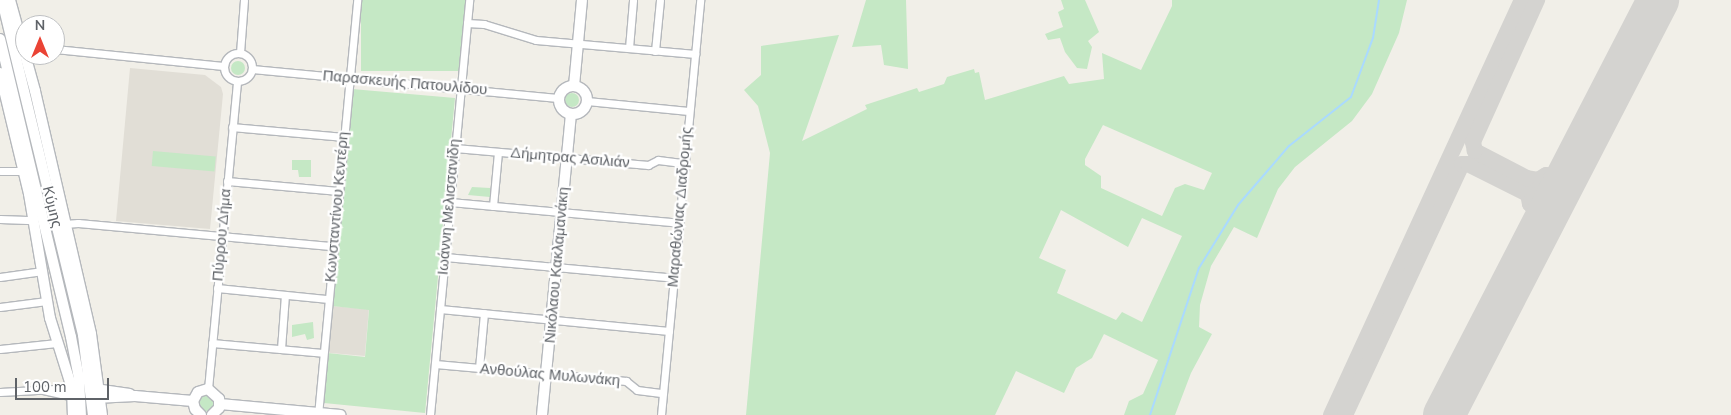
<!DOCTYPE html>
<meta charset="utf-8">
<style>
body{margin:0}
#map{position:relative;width:1731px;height:415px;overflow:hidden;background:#f1efe8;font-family:"Nunito Sans",sans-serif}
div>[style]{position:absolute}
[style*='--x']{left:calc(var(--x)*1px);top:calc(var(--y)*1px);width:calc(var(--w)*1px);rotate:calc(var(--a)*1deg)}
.education>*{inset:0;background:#e1ded6;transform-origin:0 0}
.green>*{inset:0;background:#c5e8c5;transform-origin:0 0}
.round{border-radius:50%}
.stream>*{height:2px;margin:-1px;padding:0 1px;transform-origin:1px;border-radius:1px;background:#aadaff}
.taxiway>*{height:16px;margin:-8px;padding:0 8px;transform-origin:8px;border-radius:8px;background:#d4d3d0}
.runway>*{height:42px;margin:-21px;padding:0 21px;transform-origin:21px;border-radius:21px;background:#d4d3d0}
.roads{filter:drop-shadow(1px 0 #b5b8bc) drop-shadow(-1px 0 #b5b8bc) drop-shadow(0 1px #b5b8bc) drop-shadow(0 -1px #b5b8bc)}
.street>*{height:7px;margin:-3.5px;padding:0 3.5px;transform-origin:3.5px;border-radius:3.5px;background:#fff}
.street>.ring{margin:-3.5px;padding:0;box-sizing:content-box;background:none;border:7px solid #fff;border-radius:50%}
.secondary>*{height:10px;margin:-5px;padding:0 5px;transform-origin:5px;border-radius:5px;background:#fff}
.secondary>.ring{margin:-5px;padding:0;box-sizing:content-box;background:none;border:10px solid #fff;border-radius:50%}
span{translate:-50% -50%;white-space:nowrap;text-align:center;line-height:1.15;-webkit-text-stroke:4.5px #fff;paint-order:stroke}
.street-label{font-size:15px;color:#5f6368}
.north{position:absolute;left:15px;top:15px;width:50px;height:50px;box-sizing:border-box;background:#fff;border:1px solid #bfc1c3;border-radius:50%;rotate:0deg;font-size:14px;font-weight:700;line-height:20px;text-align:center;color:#5f6368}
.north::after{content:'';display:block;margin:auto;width:18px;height:22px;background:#ea4335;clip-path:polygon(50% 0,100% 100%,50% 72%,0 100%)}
.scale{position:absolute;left:15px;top:378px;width:94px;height:22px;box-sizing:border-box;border:2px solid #5f6368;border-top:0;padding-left:6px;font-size:15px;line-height:18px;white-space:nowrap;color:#5f6368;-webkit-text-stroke:4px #fff;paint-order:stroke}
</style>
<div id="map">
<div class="education">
<i style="clip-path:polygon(130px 68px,205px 75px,221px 87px,223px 94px,210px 229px,116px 221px)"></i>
<i style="left:332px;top:306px;width:37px;height:47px;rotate:5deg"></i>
</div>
<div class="green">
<i style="left:361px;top:0;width:104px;height:71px"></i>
<i style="clip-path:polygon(866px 0,906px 0,908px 69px,884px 65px,881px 45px,852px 47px)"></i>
<i style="clip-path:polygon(1061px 0,1085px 0,1099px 32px,1088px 41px,1092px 47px,1087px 69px,1077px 68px,1065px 52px,1060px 38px,1048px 40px,1045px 34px,1063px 27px,1058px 12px,1064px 9px)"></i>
<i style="clip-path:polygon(evenodd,1172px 0,1407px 0,1399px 33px,1372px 94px,1352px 121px,1295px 167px,1278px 189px,1257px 238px,1234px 227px,1211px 266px,1200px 305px,1199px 327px,1212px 334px,1191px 373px,1175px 415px,1124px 415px,1129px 401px,1143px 394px,1158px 360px,1104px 334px,1092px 358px,1076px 368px,1064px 393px,1016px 371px,995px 415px,746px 415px,770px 153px,758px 106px,744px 90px,761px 75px,761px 46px,839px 35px,802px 141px,867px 109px,865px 105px,917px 88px,919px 92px,944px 84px,947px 77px,974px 69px,975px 73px,979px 72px,985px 100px,1064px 76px,1069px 84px,1104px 79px,1102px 53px,1141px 70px,1172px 6px,1172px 0,1103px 125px,1212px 173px,1204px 190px,1185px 184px,1175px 188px,1162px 216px,1101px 188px,1101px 176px,1085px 165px,1085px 159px,1103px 125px,1172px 0,1061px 210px,1128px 247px,1142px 218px,1182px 236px,1142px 322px,1122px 312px,1116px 320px,1057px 293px,1066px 270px,1039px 258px,1061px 210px)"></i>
<i class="round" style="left:231px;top:61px;width:14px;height:14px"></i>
<i style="clip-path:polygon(352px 89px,455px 98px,425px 413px,324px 403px,328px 353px,365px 357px,369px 310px,332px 306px)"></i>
<i class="round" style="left:565px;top:93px;width:14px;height:14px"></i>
<i style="left:153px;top:151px;width:63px;height:15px;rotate:5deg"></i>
<i style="clip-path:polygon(292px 160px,311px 160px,311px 177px,299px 177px,298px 170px,292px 170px)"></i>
<i style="clip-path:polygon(472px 187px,490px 188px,490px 197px,468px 195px)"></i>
<i style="clip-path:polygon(313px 322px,314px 338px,307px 340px,305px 334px,292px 337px,292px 325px)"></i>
<i class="round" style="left:198px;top:395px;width:16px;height:16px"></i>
</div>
<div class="stream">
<i style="--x:1150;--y:415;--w:155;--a:-71.6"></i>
<i style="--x:1199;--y:268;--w:74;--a:-58.2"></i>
<i style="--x:1238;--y:205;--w:78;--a:-49.2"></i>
<i style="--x:1289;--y:146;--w:79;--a:-38.3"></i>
<i style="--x:1351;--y:97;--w:63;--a:-69.6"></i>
<i style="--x:1373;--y:38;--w:38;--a:-81"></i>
</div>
<div class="taxiway">
<i style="--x:1331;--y:415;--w:457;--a:-65.3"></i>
<i style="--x:1345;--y:415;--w:277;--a:-65"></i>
<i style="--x:1462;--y:164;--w:6;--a:0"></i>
<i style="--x:1468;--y:164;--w:67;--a:26.6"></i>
<i style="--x:1528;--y:194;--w:10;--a:79"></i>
<i style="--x:1530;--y:204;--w:33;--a:-61"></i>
<i style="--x:1546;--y:175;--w:9;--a:148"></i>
<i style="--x:1538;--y:180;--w:11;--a:-170"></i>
<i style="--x:1527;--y:178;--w:59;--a:-152.6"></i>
<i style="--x:1475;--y:151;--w:9;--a:-103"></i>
<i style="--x:1473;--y:142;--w:156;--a:-65.7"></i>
</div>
<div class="runway">
<i style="--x:1444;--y:415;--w:467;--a:-62.7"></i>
</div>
<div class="roads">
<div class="street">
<i style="--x:467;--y:23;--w:17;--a:3"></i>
<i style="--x:484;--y:24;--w:54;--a:17.1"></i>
<i style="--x:536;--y:40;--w:160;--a:5"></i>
<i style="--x:629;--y:48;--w:48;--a:-85.2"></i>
<i style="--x:55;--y:49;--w:169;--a:5.8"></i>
<i style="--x:655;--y:51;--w:51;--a:-84.4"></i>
<i class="ring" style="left:224px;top:53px;width:21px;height:21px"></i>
<i style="--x:240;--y:53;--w:53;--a:-85.7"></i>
<i style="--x:252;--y:69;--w:307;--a:5.4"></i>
<i style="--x:587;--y:101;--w:102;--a:5.6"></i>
<i style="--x:232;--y:127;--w:112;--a:5.1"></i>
<i style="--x:455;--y:148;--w:194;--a:5"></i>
<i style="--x:648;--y:165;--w:11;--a:-27"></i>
<i style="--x:658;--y:160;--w:26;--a:7"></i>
<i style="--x:0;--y:171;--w:24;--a:0"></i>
<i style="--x:227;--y:181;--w:112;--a:5.1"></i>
<i style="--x:450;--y:202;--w:230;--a:5.2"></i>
<i style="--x:493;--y:206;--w:54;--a:-84.7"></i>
<i style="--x:0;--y:219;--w:34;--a:2"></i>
<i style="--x:64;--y:224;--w:14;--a:-4"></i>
<i style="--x:78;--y:223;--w:256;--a:5.2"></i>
<i style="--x:445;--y:257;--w:230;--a:5.2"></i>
<i style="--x:0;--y:277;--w:43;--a:-7.9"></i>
<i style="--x:217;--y:288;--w:112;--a:5.7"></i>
<i style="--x:0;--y:307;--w:47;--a:-7.3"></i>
<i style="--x:440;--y:309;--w:230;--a:5.5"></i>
<i style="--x:212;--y:343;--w:111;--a:5.1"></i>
<i style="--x:0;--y:349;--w:57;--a:-6"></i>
<i style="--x:281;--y:349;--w:54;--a:-85.8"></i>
<i style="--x:435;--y:364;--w:192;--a:5.1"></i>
<i style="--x:626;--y:381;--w:14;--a:39"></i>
<i style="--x:637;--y:390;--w:26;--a:7"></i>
<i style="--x:479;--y:368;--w:55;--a:-84.8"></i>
<i style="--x:208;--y:389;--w:309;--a:-84.6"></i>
<i style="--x:43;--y:390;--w:32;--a:13"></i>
<i style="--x:0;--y:392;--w:74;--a:-3.1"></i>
<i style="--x:318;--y:415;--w:417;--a:-84.6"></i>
<i style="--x:430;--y:415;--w:417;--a:-84.6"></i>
<i style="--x:661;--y:415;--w:417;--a:-84.6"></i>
</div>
<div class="secondary">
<i style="--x:2;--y:0;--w:345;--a:76.4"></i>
<i style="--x:83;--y:335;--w:81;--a:82.9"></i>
<i style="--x:10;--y:0;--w:94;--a:74.6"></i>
<i style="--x:35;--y:91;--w:249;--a:77"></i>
<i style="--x:91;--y:334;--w:82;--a:82.3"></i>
<i style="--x:0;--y:39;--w:306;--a:76.6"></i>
<i style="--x:71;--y:337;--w:42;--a:79"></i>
<i style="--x:79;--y:378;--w:37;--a:87"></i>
<i style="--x:0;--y:73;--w:124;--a:76.5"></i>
<i style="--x:29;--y:194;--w:126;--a:80.4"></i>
<i style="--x:50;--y:318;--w:73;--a:72.6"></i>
<i style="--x:72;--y:388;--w:27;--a:88"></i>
<i class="ring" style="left:559px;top:86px;width:18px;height:18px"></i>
<i style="--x:574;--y:86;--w:86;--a:-84.7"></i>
<i style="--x:95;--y:389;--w:35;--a:8"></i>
<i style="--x:95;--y:398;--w:40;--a:-2.9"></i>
<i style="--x:135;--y:396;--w:58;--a:4.9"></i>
<i style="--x:220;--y:404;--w:121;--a:5.2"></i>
<i style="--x:201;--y:415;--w:8;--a:-135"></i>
<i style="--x:195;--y:409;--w:8;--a:-104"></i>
<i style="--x:193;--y:401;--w:10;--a:-61"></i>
<i style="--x:198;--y:392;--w:10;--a:-17"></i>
<i style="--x:208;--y:389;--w:15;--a:42"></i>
<i style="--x:219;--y:399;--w:9;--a:90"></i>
<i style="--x:219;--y:408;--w:10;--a:135"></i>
<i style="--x:542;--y:415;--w:302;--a:-84.5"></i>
</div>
</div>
<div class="street-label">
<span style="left:405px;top:83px;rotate:5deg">Παρασκευής Πατουλίδου</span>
<span style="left:570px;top:158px;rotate:5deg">Δήμητρας Ασιλιάν</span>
<span style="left:52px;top:207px;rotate:76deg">Κύμης</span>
<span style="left:337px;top:207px;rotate:-85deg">Κωνσταντίνου Κεντέρη</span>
<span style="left:449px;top:207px;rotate:-85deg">Ιωάννη Μελισσανίδη</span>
<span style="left:680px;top:207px;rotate:-85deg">Μαραθώνιας Διαδρομής</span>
<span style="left:222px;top:235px;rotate:-85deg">Πύρρου Δήμα</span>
<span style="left:557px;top:265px;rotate:-85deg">Νικόλαου Κακλαμανάκη</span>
<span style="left:550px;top:375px;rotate:5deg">Ανθούλας Μυλωνάκη</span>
</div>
<div class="north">N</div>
<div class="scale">100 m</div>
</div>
